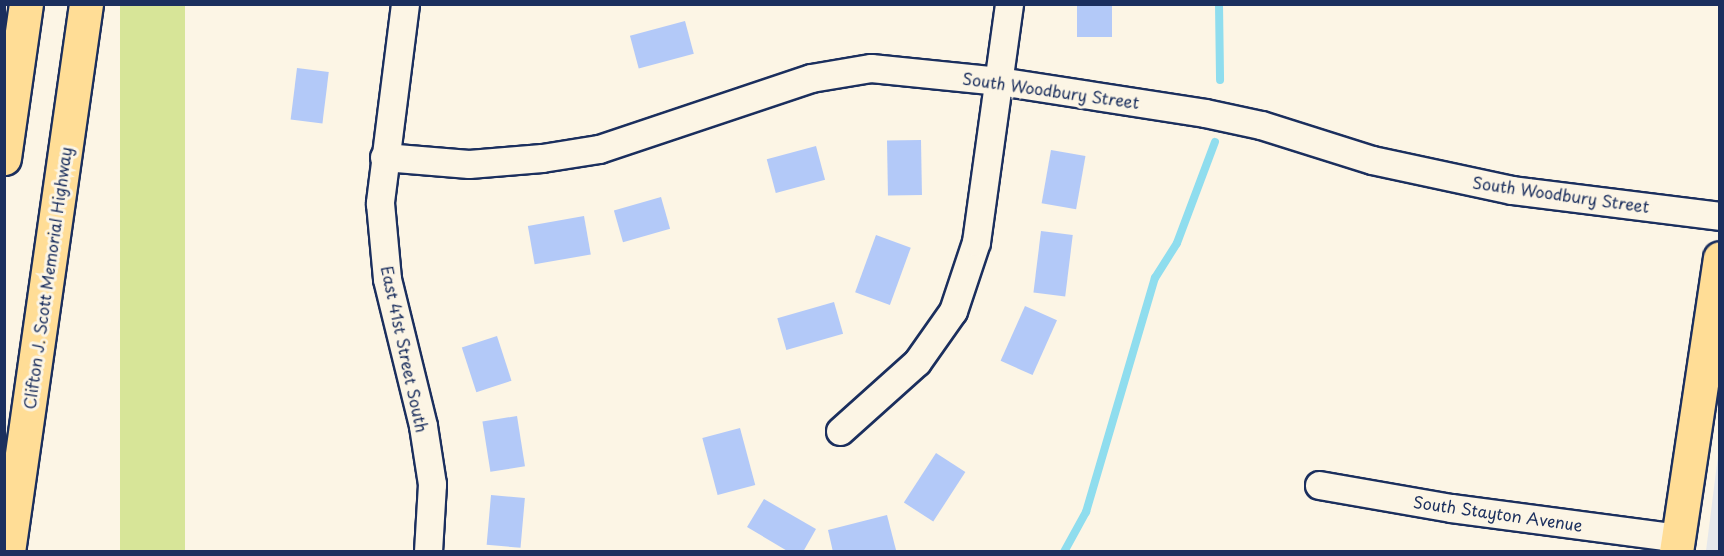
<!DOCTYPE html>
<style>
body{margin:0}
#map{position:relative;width:1724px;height:556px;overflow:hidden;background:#fcf5e5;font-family:"Playpen Sans",sans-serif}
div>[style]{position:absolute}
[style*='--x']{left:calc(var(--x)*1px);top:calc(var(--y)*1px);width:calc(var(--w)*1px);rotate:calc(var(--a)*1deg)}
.built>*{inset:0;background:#e6e8eb}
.green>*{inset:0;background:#d7e598;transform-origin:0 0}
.stream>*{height:8px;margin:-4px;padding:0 4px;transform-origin:4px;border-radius:4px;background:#8fddee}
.building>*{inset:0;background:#b3c9f8;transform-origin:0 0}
.roads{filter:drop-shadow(2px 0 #1b2f5e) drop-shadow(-2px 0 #1b2f5e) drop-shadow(0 2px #1b2f5e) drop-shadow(0 -2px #1b2f5e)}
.minor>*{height:27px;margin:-13.5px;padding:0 13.5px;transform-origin:13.5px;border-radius:13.5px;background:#fcf5e5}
.major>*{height:33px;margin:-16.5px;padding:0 16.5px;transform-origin:16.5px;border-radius:16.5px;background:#ffdd96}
.highway>*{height:33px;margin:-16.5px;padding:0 16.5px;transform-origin:16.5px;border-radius:16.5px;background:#ffdd96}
span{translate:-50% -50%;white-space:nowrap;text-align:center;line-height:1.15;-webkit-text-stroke:6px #fcf5e5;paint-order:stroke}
.street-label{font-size:16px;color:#1b2f5e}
.frame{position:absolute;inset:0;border:6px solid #1b2f5e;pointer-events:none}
</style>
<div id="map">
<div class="built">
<i style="clip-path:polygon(1719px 448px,1719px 551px,1706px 551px)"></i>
</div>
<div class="green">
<i style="left:120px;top:5px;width:65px;height:551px"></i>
</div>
<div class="stream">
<i style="--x:1219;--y:4;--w:76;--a:89.2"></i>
<i style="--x:1064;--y:552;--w:46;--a:-61.2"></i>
<i style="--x:1086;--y:512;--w:244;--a:-73.6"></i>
<i style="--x:1155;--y:278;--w:41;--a:-57.8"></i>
<i style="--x:1177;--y:243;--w:108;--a:-69.4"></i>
</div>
<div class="building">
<i style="left:1077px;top:4px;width:35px;height:33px"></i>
<i style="left:685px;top:21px;width:34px;height:57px;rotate:75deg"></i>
<i style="left:297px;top:68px;width:32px;height:52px;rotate:7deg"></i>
<i style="left:921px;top:140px;width:55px;height:34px;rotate:89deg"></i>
<i style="left:816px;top:146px;width:35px;height:51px;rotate:75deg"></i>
<i style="left:1051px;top:150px;width:35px;height:54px;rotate:10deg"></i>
<i style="left:661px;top:197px;width:33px;height:49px;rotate:74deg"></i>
<i style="left:584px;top:216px;width:39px;height:57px;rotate:80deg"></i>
<i style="left:1041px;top:231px;width:32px;height:62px;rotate:7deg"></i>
<i style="left:876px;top:235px;width:37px;height:61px;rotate:20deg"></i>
<i style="left:834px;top:302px;width:33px;height:59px;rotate:74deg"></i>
<i style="left:1025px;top:306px;width:35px;height:60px;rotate:24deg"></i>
<i style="left:497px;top:336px;width:47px;height:37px;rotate:72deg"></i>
<i style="left:517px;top:416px;width:51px;height:35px;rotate:81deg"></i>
<i style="left:740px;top:428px;width:59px;height:39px;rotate:75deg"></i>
<i style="left:936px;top:453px;width:35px;height:59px;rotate:33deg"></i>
<i style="left:491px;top:495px;width:34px;height:50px;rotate:5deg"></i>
<i style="clip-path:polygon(764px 499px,816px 529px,803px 552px,789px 552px,747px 527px)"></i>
<i style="clip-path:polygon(887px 515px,896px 550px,833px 552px,828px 530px)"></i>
</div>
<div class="roads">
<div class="minor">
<i style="--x:405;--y:4;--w:201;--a:97.2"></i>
<i style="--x:380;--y:203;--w:76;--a:84.7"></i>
<i style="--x:387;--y:279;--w:151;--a:76.2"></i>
<i style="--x:423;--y:426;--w:59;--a:81.2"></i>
<i style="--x:432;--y:484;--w:68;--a:93.4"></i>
<i style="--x:384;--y:157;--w:85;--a:4.7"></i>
<i style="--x:469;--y:164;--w:73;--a:-4.7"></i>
<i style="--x:542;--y:158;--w:58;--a:-9"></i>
<i style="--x:599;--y:149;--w:224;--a:-18.5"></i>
<i style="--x:811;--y:78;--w:61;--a:-9.5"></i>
<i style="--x:871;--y:68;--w:129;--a:5.8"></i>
<i style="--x:999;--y:81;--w:208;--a:8.8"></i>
<i style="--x:1205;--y:113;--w:57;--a:12.1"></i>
<i style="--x:1261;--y:125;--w:116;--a:17.5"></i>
<i style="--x:1372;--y:160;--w:143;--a:12.1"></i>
<i style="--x:1512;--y:190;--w:210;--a:7.1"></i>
<i style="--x:840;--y:431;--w:103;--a:-41.9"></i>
<i style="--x:917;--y:362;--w:62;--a:-54.8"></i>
<i style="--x:953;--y:311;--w:73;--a:-71.6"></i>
<i style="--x:976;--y:242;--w:240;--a:-82.1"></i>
<i style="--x:1319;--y:485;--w:134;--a:9.9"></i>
<i style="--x:1451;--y:508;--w:229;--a:7.5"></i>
</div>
<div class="major">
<i style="--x:1676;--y:552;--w:297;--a:-81.5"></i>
</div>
<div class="highway">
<i style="--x:4;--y:158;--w:156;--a:-81.9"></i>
<i style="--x:8;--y:552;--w:554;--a:-81.9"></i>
</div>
</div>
<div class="street-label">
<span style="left:1051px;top:90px;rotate:8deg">South Woodbury Street</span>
<span style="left:1561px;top:194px;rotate:8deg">South Woodbury Street</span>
<span style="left:47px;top:278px;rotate:-82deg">Clifton J. Scott Memorial Highway</span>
<span style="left:405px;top:349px;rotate:78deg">East 41st Street South</span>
<span style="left:1498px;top:513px;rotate:8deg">South Stayton Avenue</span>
</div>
<div class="frame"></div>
</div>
